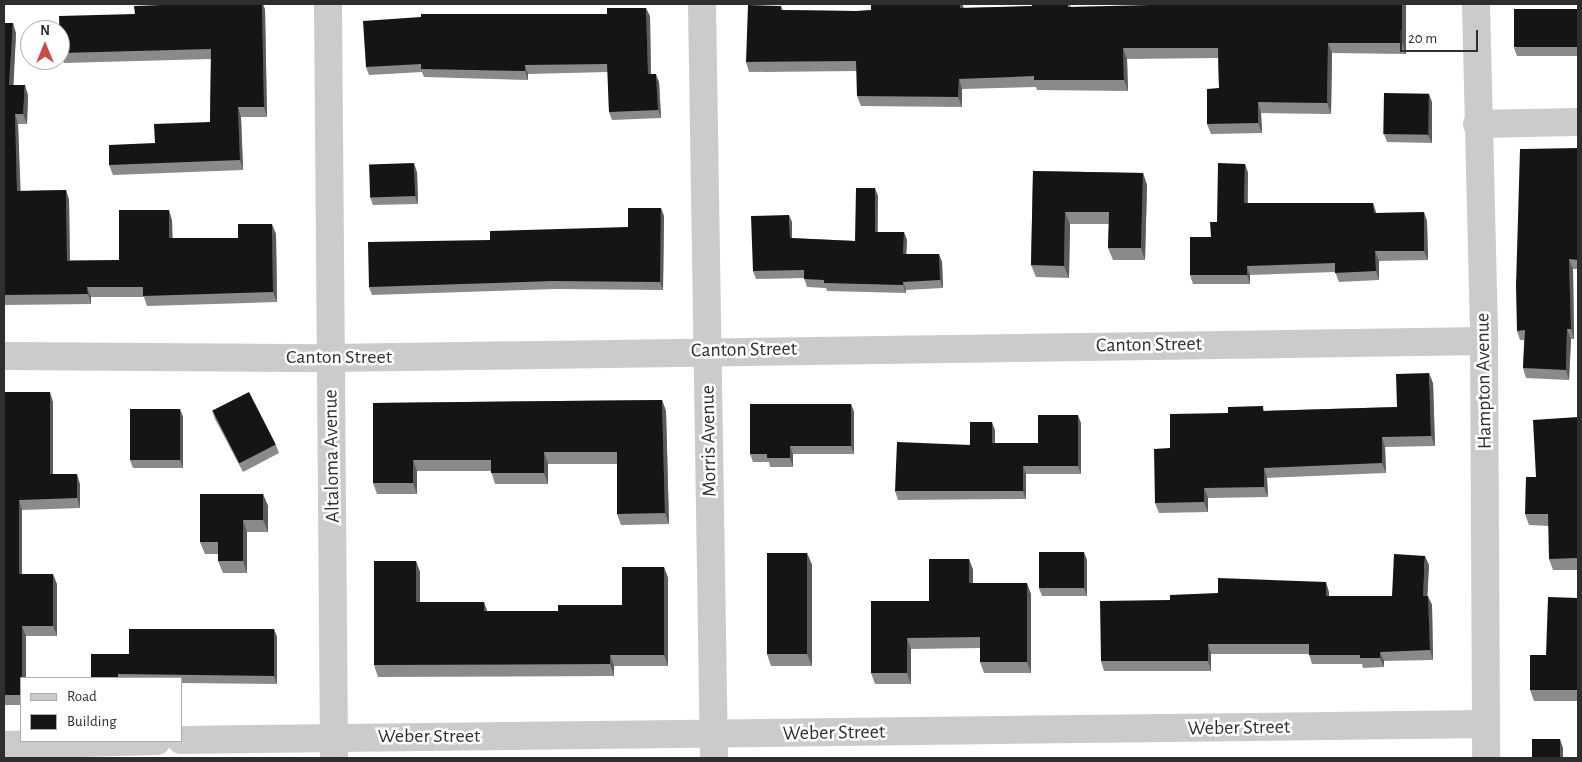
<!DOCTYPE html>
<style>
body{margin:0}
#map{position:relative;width:1582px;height:762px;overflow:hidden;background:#fff;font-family:"Alegreya Sans",sans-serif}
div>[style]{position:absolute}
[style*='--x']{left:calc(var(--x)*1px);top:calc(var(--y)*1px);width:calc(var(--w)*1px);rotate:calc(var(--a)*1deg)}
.minor>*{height:28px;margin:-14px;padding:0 14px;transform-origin:14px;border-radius:14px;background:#cbcbcb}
.tertiary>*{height:28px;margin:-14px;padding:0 14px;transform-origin:14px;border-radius:14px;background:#cbcbcb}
.wall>*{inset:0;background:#8a8a8a}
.shaded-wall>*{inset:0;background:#5b5b5b}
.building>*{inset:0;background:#151515;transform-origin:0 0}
span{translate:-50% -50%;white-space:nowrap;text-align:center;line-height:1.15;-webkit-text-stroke:5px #fff;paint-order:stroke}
.street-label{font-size:20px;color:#2e2e2e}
.frame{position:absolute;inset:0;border:5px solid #2e2e2e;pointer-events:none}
.legend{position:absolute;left:20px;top:677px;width:162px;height:65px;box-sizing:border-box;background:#fff;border:1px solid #ababab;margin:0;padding:6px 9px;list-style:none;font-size:15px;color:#2e2e2e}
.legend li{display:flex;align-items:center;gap:10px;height:25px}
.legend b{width:25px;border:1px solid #ababab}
.north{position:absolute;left:20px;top:20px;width:50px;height:50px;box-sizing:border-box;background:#fff;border:1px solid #ababab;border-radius:50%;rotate:0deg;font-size:14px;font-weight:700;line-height:20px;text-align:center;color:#2e2e2e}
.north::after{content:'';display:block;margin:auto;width:18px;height:22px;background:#cf4a47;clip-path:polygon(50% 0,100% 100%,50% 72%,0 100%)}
.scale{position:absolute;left:1400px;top:30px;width:78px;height:22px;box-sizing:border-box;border:2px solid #2e2e2e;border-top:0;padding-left:6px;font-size:15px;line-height:18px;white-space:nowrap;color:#2e2e2e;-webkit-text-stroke:4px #fff;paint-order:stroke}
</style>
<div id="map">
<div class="minor">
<i style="--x:328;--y:4;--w:754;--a:89.54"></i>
<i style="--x:702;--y:4;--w:754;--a:89.09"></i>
<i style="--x:1477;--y:124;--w:101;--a:-1.1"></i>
<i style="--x:4;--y:356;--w:327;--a:0.4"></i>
<i style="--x:331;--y:358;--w:1153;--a:-0.84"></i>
<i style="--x:181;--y:740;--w:1305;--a:-0.7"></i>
<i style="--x:4;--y:745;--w:153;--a:-1.5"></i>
</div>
<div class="tertiary">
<i style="--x:1476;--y:4;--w:337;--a:88.6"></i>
<i style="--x:1484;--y:341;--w:417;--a:89.7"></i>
</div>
<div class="wall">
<i style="clip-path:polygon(1032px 4px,1070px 4px,1071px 7px,1406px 4px,1406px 54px,1332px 53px,1331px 114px,1261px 113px,1262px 133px,1211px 134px,1207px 124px,1219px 88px,1218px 58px,1127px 59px,1128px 91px,1037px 90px,1036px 87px,962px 89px,962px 107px,861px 106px,857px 96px,857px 71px,749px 72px,746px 62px,781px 6px,783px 10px,856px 11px,1032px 6px)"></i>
<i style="clip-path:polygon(265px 9px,267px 117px,241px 117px,243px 170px,113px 175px,109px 165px,155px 143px,210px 122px,211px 59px,64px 63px,60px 53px,135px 14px)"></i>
<i style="clip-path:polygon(1578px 9px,1578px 56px,1517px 56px,1514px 48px)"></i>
<i style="clip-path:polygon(650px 16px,651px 74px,659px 82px,661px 118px,612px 120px,609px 112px,608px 72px,528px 74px,528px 80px,424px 77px,422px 72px,369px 75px,366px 67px)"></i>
<i style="clip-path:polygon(4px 23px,16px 33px,13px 85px,28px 95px,27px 124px,18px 124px,20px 191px,66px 190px,69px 200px,70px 260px,119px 260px,172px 220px,172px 238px,238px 238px,276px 234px,277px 302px,147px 306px,144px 297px,91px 297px,91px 304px,4px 305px)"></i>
<i style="clip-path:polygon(1432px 102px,1432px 143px,1387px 142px,1384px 134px)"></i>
<i style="clip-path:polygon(1578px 148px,1578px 269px,1573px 269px,1574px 339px,1571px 339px,1569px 380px,1526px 378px,1523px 368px,1524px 340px,1520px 340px,1517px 331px)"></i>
<i style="clip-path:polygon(1245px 164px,1248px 173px,1248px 203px,1373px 203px,1376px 213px,1427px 221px,1428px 260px,1379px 261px,1379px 280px,1339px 282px,1335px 272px,1250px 275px,1250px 284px,1193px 284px,1190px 275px,1211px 237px,1217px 222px)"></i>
<i style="clip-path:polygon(1033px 171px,1143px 173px,1147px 185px,1145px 260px,1113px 260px,1108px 248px,1109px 224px,1070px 224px,1069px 278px,1036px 277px,1031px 265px)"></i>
<i style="clip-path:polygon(417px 172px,418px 204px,373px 205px,370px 197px)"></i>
<i style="clip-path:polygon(878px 196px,878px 232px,904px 232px,907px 240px,906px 254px,939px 254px,942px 262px,943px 288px,906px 290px,906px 293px,827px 291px,826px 288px,807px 287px,804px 278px,756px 279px,753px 271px,792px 222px,792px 238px,855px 241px)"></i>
<i style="clip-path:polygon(664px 216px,663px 290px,556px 289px,372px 295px,369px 287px,490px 240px,628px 227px)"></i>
<i style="clip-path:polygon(1433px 383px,1435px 446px,1385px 447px,1386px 473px,1267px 478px,1268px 497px,1208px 498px,1208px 512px,1159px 513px,1155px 503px,1170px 448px,1228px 413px,1263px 406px,1264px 411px,1397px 407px)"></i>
<i style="clip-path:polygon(4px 392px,53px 402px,53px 474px,80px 484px,80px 508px,22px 510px,22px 574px,57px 584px,57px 636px,26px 636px,26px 678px,21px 678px,21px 705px,4px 705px)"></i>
<i style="clip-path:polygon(662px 400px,666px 411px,669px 524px,621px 525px,617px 514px,617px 464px,548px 464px,548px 484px,495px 484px,491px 471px,417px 471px,417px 494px,377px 494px,373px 483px,373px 403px)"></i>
<i style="clip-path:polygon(851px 404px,854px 412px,854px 454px,793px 454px,793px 467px,770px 467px,769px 462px,753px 462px,750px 454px)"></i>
<i style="clip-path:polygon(180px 409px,183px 417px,183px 468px,133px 468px,130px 460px)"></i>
<i style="clip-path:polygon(212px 410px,276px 445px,279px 453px,243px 472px,215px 419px)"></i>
<i style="clip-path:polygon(1578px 417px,1578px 570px,1553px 570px,1549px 559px,1549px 526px,1529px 525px,1525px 514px,1536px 477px)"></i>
<i style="clip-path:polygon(1081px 423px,1081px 474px,1026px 474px,1026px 499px,898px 500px,895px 491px,970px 445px,995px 430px,995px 443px,1038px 443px)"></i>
<i style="clip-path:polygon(263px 494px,268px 506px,268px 532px,247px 532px,247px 573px,223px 573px,218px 561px,218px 554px,205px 554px,200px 542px)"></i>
<i style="clip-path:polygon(807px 553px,812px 565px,812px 666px,771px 666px,767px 654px)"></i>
<i style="clip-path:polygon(969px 559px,973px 570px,973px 583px,1031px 594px,1031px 673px,984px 673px,980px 662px,980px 648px,911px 649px,911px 684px,875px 684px,871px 673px,929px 601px)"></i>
<i style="clip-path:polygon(1087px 560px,1087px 596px,1042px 596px,1039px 588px)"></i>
<i style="clip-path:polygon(416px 561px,420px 572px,420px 602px,484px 602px,487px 611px,558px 611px,622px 605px,664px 567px,668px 578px,668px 666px,614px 666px,614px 676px,378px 677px,374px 665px)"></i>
<i style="clip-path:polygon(1429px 565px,1427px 596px,1432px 605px,1433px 660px,1384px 661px,1384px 667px,1363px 668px,1362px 664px,1312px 664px,1309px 654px,1211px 654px,1211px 671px,1104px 671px,1101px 661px,1170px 600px,1329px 592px,1329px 596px,1392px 596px)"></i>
<i style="clip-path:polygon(1578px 598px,1578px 701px,1534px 701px,1530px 690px,1546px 655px)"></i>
<i style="clip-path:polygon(274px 629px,277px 637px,277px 684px,181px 683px,181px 678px,91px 678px,129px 654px)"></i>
</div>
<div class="shaded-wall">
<i style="clip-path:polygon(262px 4px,263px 4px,265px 9px,267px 117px,264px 107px)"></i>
<i style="clip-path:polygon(960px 4px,962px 4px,964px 8px,960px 8px)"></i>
<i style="clip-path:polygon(1402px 4px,1406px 4px,1406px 54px,1402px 43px)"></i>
<i style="clip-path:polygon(646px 8px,650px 16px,651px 82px,648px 74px)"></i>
<i style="clip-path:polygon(13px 23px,16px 33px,13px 95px,9px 85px)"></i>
<i style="clip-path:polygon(1328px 43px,1332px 53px,1331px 114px,1327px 103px)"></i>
<i style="clip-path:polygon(1123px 48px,1127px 59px,1128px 91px,1124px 80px)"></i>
<i style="clip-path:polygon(525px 65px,528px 74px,528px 80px,525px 71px)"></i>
<i style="clip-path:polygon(656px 74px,659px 82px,661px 118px,658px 110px)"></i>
<i style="clip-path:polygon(959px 79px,962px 89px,962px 107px,958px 97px)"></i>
<i style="clip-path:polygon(25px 85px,28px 95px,27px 124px,23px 114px)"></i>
<i style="clip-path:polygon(1429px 94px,1432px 102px,1432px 143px,1428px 135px)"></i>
<i style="clip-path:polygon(1258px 102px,1261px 113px,1262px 133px,1258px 123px)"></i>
<i style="clip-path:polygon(238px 107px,241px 117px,243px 170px,240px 160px)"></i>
<i style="clip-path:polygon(15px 114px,18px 124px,21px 201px,17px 191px)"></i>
<i style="clip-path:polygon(414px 163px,417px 172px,418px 204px,415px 196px)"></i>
<i style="clip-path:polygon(1245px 164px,1248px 173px,1247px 212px,1244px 203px)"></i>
<i style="clip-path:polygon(1143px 173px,1147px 185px,1145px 260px,1141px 248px)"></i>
<i style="clip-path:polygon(875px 188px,878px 196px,877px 240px,875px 232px)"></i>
<i style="clip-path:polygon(66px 190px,69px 200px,70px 271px,67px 261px)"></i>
<i style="clip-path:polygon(1373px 203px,1376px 212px,1377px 222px,1374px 213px)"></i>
<i style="clip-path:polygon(661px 208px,664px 216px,663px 290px,660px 282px)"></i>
<i style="clip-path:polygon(169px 210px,172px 220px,173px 248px,169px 238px)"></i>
<i style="clip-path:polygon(1065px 212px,1070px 224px,1069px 278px,1064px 266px)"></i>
<i style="clip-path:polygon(1424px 212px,1427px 221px,1428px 260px,1424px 251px)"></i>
<i style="clip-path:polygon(789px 215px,792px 222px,792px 246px,790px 238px)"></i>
<i style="clip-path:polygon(272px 224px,276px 234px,277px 302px,273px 292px)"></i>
<i style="clip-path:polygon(904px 232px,907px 240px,906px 262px,903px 254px)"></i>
<i style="clip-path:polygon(1375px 251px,1379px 261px,1379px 280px,1376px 271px)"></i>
<i style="clip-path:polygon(939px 254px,942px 262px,943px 288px,940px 280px)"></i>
<i style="clip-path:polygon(1569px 259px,1573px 269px,1574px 339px,1571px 329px)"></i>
<i style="clip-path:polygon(1247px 266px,1250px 275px,1250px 284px,1247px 275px)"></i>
<i style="clip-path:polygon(903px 282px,906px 290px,906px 293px,903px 285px)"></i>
<i style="clip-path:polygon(87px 287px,91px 297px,91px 304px,88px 294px)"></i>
<i style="clip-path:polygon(1567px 329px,1571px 339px,1569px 380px,1566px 370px)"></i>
<i style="clip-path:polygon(1429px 373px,1433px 383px,1435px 446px,1431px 436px)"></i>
<i style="clip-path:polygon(50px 392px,53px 402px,53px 484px,50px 474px)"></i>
<i style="clip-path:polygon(662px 400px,666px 411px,669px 524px,665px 513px)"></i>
<i style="clip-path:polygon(851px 404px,854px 412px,854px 454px,851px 446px)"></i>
<i style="clip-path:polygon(180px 409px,183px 417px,183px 468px,180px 460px)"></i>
<i style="clip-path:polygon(1078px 415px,1081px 423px,1081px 474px,1078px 466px)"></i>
<i style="clip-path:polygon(992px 422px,995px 430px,995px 451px,992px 443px)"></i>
<i style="clip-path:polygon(1382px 437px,1385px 447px,1386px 473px,1382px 463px)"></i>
<i style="clip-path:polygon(790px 446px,793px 454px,793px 467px,790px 458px)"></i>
<i style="clip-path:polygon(544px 452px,548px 464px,548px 484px,544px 473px)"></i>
<i style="clip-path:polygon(413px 460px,417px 471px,417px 494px,413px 483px)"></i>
<i style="clip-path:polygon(1023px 466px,1026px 474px,1026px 499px,1023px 491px)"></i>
<i style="clip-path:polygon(1264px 468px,1267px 478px,1268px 497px,1264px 487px)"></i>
<i style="clip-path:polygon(77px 474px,80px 484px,80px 508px,77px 498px)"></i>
<i style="clip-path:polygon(1204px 488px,1208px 498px,1208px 512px,1204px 502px)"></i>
<i style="clip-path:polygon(263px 494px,268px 506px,268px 532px,263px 520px)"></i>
<i style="clip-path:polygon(19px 500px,22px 510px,22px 584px,19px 574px)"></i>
<i style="clip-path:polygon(243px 520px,247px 532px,247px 573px,243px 561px)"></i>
<i style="clip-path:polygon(1084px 552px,1087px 560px,1087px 596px,1084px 588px)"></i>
<i style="clip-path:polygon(807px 553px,812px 565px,812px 666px,807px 654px)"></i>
<i style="clip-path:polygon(1425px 556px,1429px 565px,1427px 605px,1423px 596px)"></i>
<i style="clip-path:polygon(969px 559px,973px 570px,973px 594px,969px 583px)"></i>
<i style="clip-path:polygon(416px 561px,420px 572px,420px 614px,416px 602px)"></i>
<i style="clip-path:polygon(664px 567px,668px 578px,668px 666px,664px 655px)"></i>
<i style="clip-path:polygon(53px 574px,57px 584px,57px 636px,53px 626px)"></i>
<i style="clip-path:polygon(1326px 582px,1329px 592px,1329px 606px,1326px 596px)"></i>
<i style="clip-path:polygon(1027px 583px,1031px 594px,1031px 673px,1027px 662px)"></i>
<i style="clip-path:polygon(1428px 596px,1432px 605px,1433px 660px,1430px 650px)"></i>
<i style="clip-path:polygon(484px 602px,488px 614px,484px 611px)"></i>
<i style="clip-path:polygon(22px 626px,26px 636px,26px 678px,22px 678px)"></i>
<i style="clip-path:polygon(274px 629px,277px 637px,277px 684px,274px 676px)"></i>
<i style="clip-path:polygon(907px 638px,911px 649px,911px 684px,907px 673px)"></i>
<i style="clip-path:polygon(1208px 644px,1211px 654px,1211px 671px,1208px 661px)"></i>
<i style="clip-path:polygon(1380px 652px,1384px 661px,1384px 667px,1380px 658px)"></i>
<i style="clip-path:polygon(610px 655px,614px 666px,614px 676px,610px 664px)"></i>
<i style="clip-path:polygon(1560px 739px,1563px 748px,1563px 758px,1560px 758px)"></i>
</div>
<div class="building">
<i style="clip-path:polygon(188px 4px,262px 4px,264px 107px,238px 107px,240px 160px,109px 165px,109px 145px,155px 143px,154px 124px,210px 122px,211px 49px,60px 53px,59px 16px,135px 14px,134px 6px)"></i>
<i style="clip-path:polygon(871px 4px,960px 4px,960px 8px,1032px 6px,1032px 4px,1068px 4px,1068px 7px,1190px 4px,1402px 4px,1402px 43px,1328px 43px,1327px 103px,1258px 102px,1258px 123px,1207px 124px,1207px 89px,1219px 88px,1218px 48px,1123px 48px,1124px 80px,1034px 80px,1034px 76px,959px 79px,958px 97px,857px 96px,856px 61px,746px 62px,748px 5px,781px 6px,781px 10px,856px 11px,871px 10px)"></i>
<i style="clip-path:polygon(607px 8px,646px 8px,648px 74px,656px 74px,658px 110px,609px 112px,607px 64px,525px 65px,525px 71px,421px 69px,421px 64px,366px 67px,363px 21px,421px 17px,421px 14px,607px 14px)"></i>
<i style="left:1578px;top:9px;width:38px;height:64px;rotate:90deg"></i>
<i style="clip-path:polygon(4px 23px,13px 23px,9px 85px,25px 85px,23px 114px,15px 114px,17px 191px,66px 190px,67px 261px,119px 260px,119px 210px,169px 210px,169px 238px,238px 238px,238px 224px,272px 224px,273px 292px,143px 296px,143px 287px,87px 287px,88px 294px,4px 295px)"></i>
<i style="left:1384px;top:93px;width:45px;height:41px;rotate:1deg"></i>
<i style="clip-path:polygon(1578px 148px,1578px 260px,1569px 259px,1571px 329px,1567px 329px,1566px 370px,1523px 368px,1525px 330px,1517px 331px,1516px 286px,1520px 149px)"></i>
<i style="left:414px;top:163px;width:33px;height:45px;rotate:88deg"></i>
<i style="clip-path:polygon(1218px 163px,1245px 164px,1244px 203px,1373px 203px,1374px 213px,1424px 212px,1424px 251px,1375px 251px,1376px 271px,1335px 273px,1335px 263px,1247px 266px,1247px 275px,1190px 275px,1190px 237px,1211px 237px,1210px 222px,1217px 222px)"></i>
<i style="clip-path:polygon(1033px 171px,1143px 173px,1141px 248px,1108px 248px,1109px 212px,1065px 212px,1064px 266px,1031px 265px)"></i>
<i style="clip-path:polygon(856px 188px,875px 188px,875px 232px,904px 232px,903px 254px,939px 254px,940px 280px,903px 282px,903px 285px,824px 283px,824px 280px,804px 279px,804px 270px,753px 271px,751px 216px,789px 215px,790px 238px,855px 241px)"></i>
<i style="clip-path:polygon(628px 208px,661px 208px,660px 282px,553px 281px,369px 287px,368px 242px,490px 240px,490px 231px,628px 227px)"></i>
<i style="clip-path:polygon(1429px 373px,1431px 436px,1382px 437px,1382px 463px,1264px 468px,1264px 487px,1204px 488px,1204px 502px,1155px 503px,1154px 449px,1170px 448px,1170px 414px,1228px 413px,1228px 407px,1263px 406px,1263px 411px,1397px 407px,1396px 374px)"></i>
<i style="clip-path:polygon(4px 392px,50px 392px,50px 474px,77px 474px,77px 498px,19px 500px,19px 574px,53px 574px,53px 626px,22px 626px,22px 678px,21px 678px,21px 695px,4px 695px)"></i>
<i style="left:249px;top:392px;width:59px;height:41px;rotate:63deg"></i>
<i style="clip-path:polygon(662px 400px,665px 513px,617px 514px,617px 452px,544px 452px,544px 473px,491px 473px,491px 460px,413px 460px,413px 483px,373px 483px,373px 403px)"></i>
<i style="clip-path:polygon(750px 404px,851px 404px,851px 446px,790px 446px,790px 458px,767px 458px,767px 454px,750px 454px)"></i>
<i style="left:130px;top:409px;width:50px;height:51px"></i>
<i style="clip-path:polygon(1038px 415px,1078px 415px,1078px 466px,1023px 466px,1023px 491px,895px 491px,897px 442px,970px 445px,970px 422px,992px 422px,992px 443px,1038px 443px)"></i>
<i style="clip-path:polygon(1578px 417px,1578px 558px,1549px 559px,1548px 514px,1525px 514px,1526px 477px,1536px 477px,1533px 420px)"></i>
<i style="clip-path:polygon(200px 494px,263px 494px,263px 520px,243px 520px,243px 561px,218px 561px,218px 542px,200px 542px)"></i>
<i style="left:1039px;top:552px;width:45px;height:36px"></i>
<i style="left:767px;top:553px;width:40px;height:101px"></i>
<i style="clip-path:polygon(1394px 554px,1425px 556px,1423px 596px,1428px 596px,1430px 650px,1380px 652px,1380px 658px,1360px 658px,1360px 655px,1309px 655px,1309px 644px,1208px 644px,1208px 661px,1101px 661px,1100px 601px,1170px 600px,1170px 595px,1218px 593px,1218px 578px,1326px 582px,1326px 596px,1392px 596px)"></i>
<i style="clip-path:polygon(929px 559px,969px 559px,969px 583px,1027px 583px,1027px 662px,980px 662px,980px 637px,907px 638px,907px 673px,871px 673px,871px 601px,929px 601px)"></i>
<i style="clip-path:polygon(374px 561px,416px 561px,416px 602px,484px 602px,484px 611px,558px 611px,558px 605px,622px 605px,622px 567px,664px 567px,664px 655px,610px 655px,610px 664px,374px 665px)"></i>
<i style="clip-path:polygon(1548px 597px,1578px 598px,1578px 690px,1530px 690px,1530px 655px,1546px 655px)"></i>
<i style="clip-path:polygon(129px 629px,274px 629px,274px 676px,118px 674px,118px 678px,91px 678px,91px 654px,129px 654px)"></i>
<i style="left:1560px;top:739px;width:19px;height:28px;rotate:90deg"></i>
</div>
<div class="street-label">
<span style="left:1149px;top:345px;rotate:-1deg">Canton Street</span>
<span style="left:744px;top:350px;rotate:-1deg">Canton Street</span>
<span style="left:339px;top:357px">Canton Street</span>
<span style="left:1484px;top:381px;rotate:-91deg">Hampton Avenue</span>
<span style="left:709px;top:441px;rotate:-91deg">Morris Avenue</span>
<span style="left:332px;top:456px;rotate:-91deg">Altaloma Avenue</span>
<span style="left:1239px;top:728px;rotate:-1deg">Weber Street</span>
<span style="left:834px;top:733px;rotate:-1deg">Weber Street</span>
<span style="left:429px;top:736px">Weber Street</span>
</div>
<div class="frame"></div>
<ul class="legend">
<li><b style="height:6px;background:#cbcbcb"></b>Road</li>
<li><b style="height:14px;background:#151515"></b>Building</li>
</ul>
<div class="north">N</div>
<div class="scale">20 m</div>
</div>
